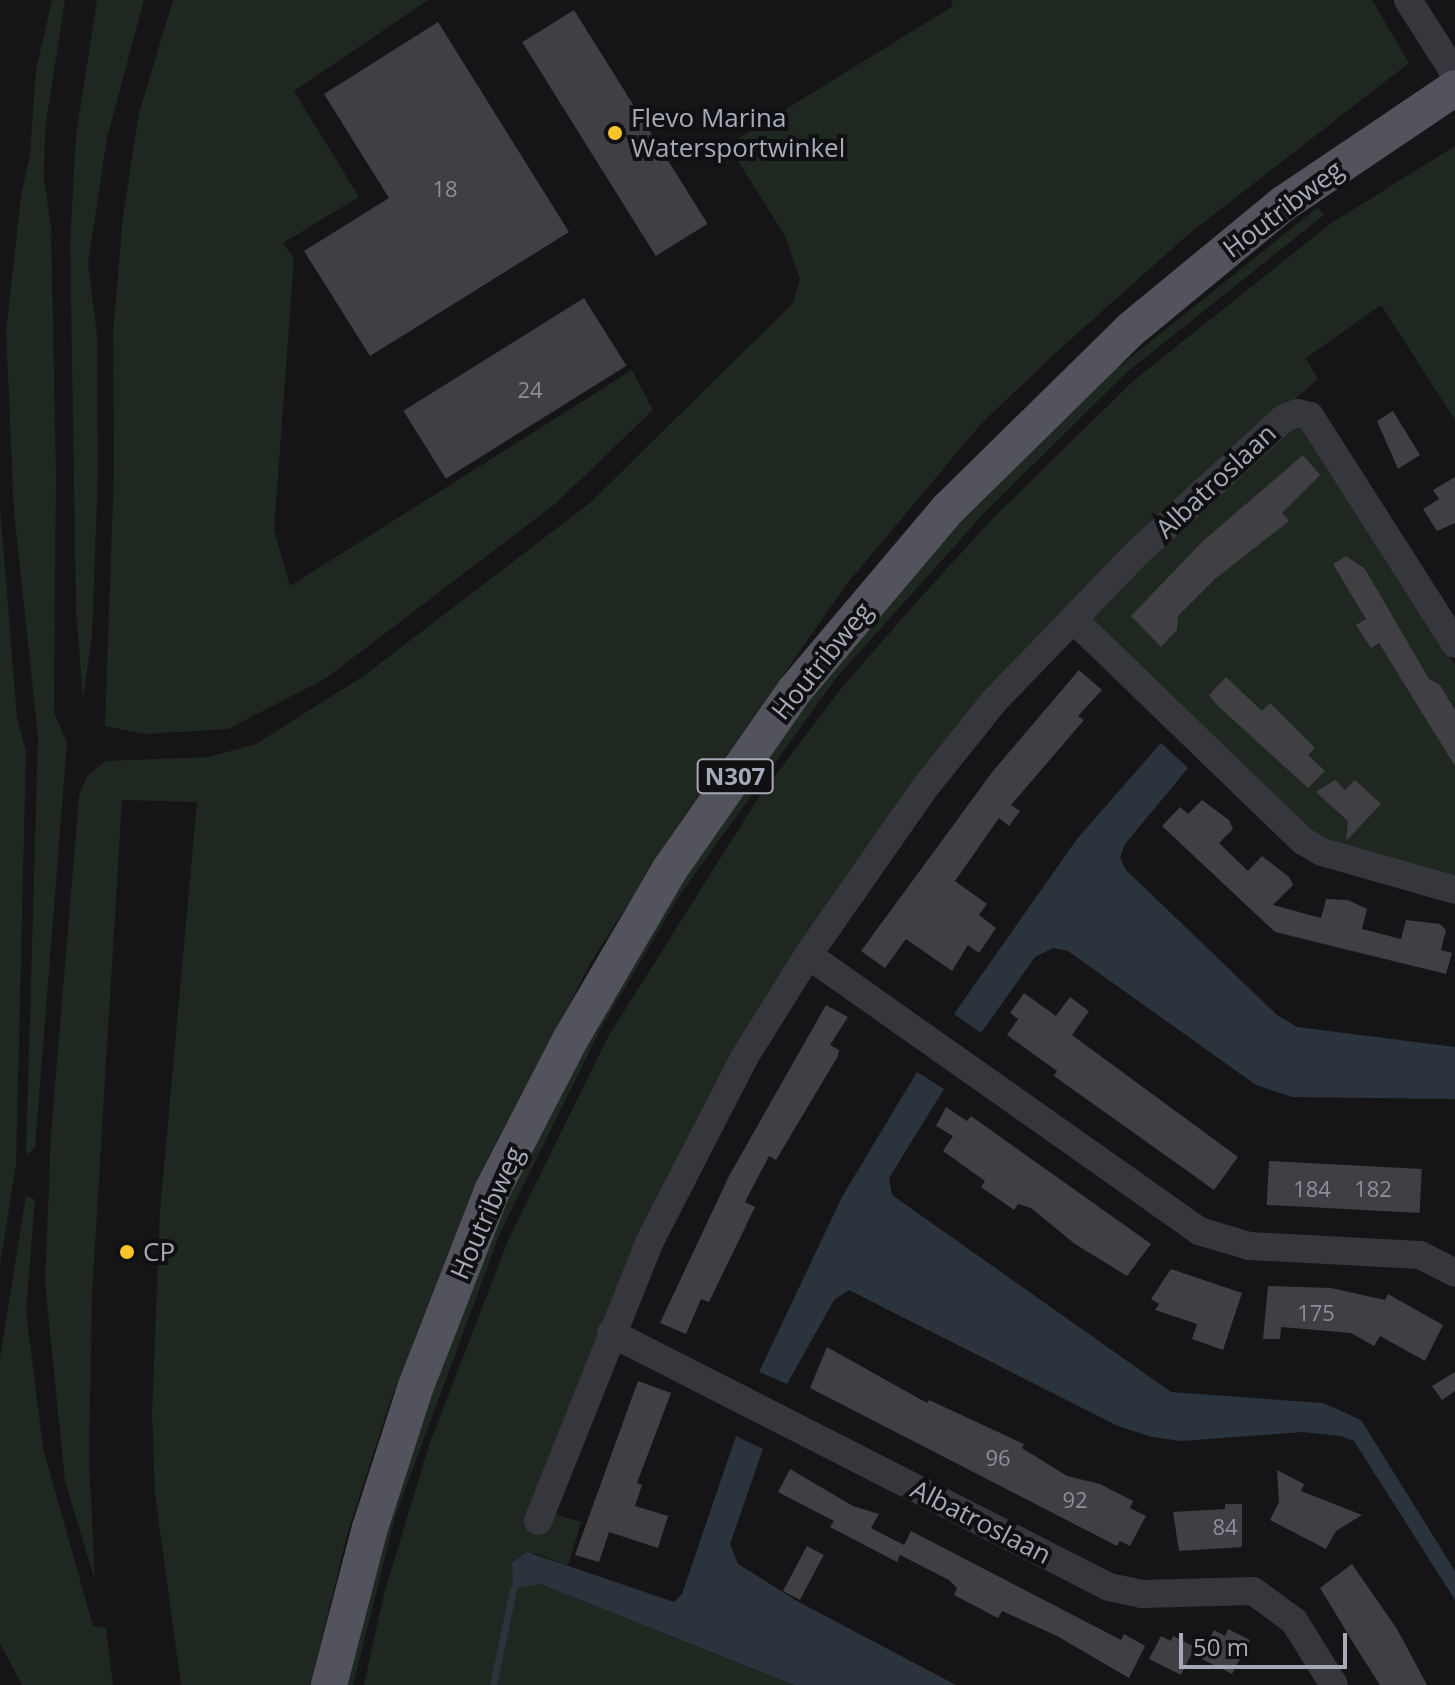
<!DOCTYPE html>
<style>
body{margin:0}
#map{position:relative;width:1455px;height:1685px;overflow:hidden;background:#151517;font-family:"Open Sans",sans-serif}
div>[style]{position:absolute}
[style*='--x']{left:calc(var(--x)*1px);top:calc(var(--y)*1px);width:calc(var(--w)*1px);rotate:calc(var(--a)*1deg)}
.green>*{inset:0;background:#1f2721}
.water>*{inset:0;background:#2b333c}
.stream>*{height:7px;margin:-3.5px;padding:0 3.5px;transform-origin:3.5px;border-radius:3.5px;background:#2b333c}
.building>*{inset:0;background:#3f3f44;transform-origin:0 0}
.minor>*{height:28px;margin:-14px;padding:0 14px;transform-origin:14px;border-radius:14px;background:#36373c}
.major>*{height:36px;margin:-18px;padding:0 18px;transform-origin:18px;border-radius:18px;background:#52535c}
.dots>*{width:22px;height:22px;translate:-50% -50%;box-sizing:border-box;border:4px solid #101012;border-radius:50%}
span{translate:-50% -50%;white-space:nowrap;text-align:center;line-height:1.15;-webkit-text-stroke:8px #101012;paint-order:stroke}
.number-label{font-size:22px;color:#8c8f9b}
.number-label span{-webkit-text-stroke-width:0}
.shield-label span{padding:2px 6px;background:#101012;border:2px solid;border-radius:6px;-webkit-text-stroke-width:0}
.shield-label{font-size:24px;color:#a6aab8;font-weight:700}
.poi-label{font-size:26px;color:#a6aab8}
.left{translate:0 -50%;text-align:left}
.street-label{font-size:26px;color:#a6aab8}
.scale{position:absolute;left:1179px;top:1633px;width:168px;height:36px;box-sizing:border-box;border:4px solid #a6aab8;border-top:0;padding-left:10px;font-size:24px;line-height:28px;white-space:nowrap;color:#a6aab8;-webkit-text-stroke:6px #101012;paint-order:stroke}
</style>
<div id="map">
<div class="green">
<i style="clip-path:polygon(52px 0,65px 0,45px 129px,44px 179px,51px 227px,56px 474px,54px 712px,67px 743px,35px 1148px,26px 1155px,38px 737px,14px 512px,6px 332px,21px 196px,30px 155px,36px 70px)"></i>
<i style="clip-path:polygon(97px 0,144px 0,107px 138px,88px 263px,97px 336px,98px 473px,92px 635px,83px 699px,76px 609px,70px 241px,76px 136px)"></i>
<i style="clip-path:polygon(173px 0,428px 0,294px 91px,359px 197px,283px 243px,294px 259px,274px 530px,290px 586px,632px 370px,653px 410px,555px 504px,325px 679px,228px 729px,144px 734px,105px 726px,114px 469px,113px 333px,123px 216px,139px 113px)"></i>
<i style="clip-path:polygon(951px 0,1372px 0,1409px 63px,1190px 233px,1062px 347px,980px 425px,846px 585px,679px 824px,591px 962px,495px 1150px,390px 1402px,347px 1535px,311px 1685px,181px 1685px,155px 1494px,152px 1415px,160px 1211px,197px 802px,122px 800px,92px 1293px,89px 1460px,95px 1581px,65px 1481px,45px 1283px,51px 1133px,79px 796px,87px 776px,106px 761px,208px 757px,256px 744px,365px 675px,591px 502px,793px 303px,800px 279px,785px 236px,728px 145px,953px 6px)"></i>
<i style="clip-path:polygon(1455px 146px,1455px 420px,1381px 305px,1306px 358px,1318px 379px,1196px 485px,1090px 588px,736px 1061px,535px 1527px,548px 1532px,554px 1514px,581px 1522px,568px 1566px,535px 1553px,514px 1588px,540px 1584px,794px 1685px,364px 1685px,384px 1594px,429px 1445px,509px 1238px,609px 1035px,757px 800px,840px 690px,912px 607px,992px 519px,1133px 381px,1330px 224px)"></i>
<i style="clip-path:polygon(1318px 207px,1324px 215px,1126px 373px,986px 511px,837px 677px,681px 893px,600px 1030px,500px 1233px,395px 1517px,353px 1685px,343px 1685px,362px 1607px,442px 1356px,519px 1173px,591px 1029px,745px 779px,943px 539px,1075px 402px)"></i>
<i style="clip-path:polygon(1296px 420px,1312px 431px,1455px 665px,1455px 880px,1350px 853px,1313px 833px,1084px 619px)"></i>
<i style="clip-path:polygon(0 507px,17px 718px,26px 752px,16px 1165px,0 1265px)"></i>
<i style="clip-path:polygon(26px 1195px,35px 1200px,26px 1312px,43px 1448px,93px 1626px,106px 1628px,113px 1685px,22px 1685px,0 1643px,0 1359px)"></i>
</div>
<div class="water">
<i style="clip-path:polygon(1161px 743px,1188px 768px,1125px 844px,1120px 858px,1126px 870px,1277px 1015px,1297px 1027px,1455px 1047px,1455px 1099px,1292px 1097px,1256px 1085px,1068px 951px,1053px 948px,1035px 957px,981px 1033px,954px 1014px,1077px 839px)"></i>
<i style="clip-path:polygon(917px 1072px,944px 1089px,889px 1178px,892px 1195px,1171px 1392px,1323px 1403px,1361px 1420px,1455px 1571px,1455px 1600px,1354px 1441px,1340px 1436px,1303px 1432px,1181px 1441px,1152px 1437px,1118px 1426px,849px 1290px,834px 1300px,787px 1384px,759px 1372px,842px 1197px)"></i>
<i style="clip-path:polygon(736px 1436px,763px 1449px,730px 1544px,738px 1564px,797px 1601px,956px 1685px,794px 1685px,540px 1584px,513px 1589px,512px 1563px,527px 1552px,674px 1602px,682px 1594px)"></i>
</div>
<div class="stream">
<i style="--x:493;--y:1685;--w:98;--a:-78.2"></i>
</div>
<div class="building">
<i style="left:574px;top:10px;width:252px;height:61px;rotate:58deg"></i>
<i style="clip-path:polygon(438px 22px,569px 232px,370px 356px,304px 251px,389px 198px,324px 94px)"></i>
<i style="left:584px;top:298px;width:80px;height:213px;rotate:58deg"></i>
<i style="clip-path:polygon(1393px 411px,1420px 455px,1398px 469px,1377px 421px)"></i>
<i style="clip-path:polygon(1303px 455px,1320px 475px,1282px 513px,1289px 521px,1215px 579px,1178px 616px,1177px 630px,1161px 647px,1131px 616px,1202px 542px)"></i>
<i style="clip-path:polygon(1455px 477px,1455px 523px,1437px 531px,1423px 509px,1439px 499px,1433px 490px)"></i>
<i style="clip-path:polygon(1346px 556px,1365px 569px,1429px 679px,1440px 685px,1455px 710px,1455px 766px,1379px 643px,1371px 648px,1356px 625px,1366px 619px,1333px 564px)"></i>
<i style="clip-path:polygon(1079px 670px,1102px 690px,1078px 716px,1084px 720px,1011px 805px,1020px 811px,1009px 826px,999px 818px,955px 881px,987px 904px,979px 915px,996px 928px,979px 953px,968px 945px,952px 971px,906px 939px,885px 968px,861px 951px,993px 771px)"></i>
<i style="clip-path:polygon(1226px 677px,1262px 711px,1270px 703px,1315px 748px,1308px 755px,1325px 771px,1308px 788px,1216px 704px,1209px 695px)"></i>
<i style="clip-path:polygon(1335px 780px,1345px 790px,1355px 780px,1381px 804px,1346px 841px,1348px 821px,1316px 792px)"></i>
<i style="clip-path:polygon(1202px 800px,1229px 820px,1233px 829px,1219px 843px,1248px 871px,1262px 856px,1289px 877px,1293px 885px,1273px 905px,1321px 918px,1326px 899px,1348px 900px,1367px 909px,1362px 929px,1401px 939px,1406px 920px,1440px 924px,1446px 930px,1441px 950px,1452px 953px,1446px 974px,1275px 932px,1162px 826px,1180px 807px,1188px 814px)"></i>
<i style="clip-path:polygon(1024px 993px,1056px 1016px,1070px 997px,1089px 1011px,1072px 1035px,1238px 1157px,1214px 1190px,1054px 1076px,1057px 1071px,1007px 1035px,1018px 1019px,1010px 1013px)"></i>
<i style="clip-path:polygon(826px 1005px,848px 1017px,830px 1045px,839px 1050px,838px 1056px,776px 1160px,769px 1156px,745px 1202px,755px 1207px,709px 1302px,701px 1299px,686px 1334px,660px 1323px,729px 1176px)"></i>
<i style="clip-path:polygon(946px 1107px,967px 1121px,971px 1116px,1151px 1244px,1127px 1276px,1075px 1244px,1031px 1208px,1018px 1204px,1014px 1210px,981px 1187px,985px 1181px,943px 1151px,953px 1136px,936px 1126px)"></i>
<i style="left:1269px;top:1161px;width:153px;height:44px;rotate:3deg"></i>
<i style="clip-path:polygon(1171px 1269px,1242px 1293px,1223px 1350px,1192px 1339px,1197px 1324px,1155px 1310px,1159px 1304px,1151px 1299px)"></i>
<i style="clip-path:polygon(1268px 1286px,1331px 1288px,1385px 1300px,1388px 1294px,1443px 1325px,1425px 1361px,1380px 1336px,1374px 1346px,1351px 1333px,1281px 1327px,1280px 1339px,1263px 1339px)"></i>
<i style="clip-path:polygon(827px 1347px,927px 1403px,929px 1400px,1024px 1444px,1022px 1448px,1067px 1476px,1100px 1484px,1133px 1501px,1130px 1508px,1146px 1516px,1130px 1546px,1120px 1541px,1117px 1546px,810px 1388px)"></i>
<i style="clip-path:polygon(1455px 1372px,1455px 1391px,1442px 1400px,1432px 1386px)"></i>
<i style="clip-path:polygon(638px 1381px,671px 1393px,637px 1483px,642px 1485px,635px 1506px,668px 1516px,658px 1548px,609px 1532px,599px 1562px,575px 1555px)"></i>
<i style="clip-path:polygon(790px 1469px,853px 1506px,879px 1514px,871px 1528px,904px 1545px,911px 1531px,1121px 1640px,1124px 1634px,1145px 1646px,1129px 1678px,1057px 1636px,1002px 1611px,998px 1618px,954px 1595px,957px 1588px,949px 1580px,900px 1555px,897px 1562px,830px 1527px,834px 1521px,778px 1492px)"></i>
<i style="clip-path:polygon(1277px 1470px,1304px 1484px,1301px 1491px,1362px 1515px,1336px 1531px,1326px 1549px,1270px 1520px,1279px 1502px)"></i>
<i style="clip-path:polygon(1225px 1504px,1242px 1504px,1242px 1547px,1179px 1551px,1173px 1512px,1225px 1509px)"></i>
<i style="left:807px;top:1546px;width:19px;height:51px;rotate:28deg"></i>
<i style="clip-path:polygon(1352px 1564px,1397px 1629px,1427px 1685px,1380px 1685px,1357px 1649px,1320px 1588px)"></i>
<i style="clip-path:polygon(1228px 1629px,1250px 1640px,1232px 1674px,1200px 1658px,1214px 1630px,1225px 1636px)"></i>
<i style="clip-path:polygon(1161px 1636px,1171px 1641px,1173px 1636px,1195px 1647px,1181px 1675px,1149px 1659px)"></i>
</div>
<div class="minor">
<i style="--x:1408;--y:0;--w:88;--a:57.6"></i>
<i style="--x:1073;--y:619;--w:320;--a:44"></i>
<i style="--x:1303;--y:841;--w:22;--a:30"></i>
<i style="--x:1322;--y:852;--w:138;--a:15.9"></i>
<i style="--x:808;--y:955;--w:479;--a:35.2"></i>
<i style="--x:1199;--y:1231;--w:52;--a:16.7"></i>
<i style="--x:1249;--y:1246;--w:171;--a:3"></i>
<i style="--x:1420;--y:1255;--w:39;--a:27"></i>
<i style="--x:611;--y:1333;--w:559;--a:27.02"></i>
<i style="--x:1109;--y:1587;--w:34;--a:12"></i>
<i style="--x:1142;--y:1594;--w:111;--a:-1.5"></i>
<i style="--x:1253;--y:1591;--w:51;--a:36.2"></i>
<i style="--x:1294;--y:1621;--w:75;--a:58"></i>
<i style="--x:538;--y:1521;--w:302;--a:-68.2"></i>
<i style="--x:650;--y:1241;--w:206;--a:-62.8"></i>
<i style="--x:744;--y:1058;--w:121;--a:-58.1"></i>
<i style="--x:808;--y:955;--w:201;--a:-55.1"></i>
<i style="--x:923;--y:790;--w:117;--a:-51.3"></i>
<i style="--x:996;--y:699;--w:203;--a:-46"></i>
<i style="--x:1137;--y:553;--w:198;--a:-42.5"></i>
<i style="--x:1283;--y:419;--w:15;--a:-23"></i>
<i style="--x:1297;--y:413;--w:13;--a:13"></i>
<i style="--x:1310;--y:416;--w:270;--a:57.5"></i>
</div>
<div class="major">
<i style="--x:329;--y:1685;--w:162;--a:-75.4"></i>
<i style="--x:370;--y:1528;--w:149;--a:-72.1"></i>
<i style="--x:416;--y:1386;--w:209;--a:-68.7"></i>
<i style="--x:492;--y:1191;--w:170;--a:-62.7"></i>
<i style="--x:570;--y:1040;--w:198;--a:-59.7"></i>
<i style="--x:670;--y:869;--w:218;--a:-55.1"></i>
<i style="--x:795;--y:690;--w:237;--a:-49.8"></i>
<i style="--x:948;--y:509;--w:255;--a:-44.5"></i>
<i style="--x:1130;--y:330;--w:198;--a:-39.5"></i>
<i style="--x:1283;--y:204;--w:207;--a:-34"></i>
</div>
<div class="dots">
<i style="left:615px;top:133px;background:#fac42a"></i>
<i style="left:127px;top:1252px;background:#fac42a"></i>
</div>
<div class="number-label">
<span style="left:445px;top:189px">18</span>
<span style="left:530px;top:390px">24</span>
<span style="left:1312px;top:1189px">184</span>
<span style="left:1373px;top:1189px">182</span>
<span style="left:1316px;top:1313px">175</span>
<span style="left:998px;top:1458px">96</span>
<span style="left:1075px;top:1500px">92</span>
<span style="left:1225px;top:1527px">84</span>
</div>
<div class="shield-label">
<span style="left:735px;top:776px">N307</span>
</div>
<div class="poi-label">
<span class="left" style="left:631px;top:133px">Flevo Marina<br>Watersportwinkel</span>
<span class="left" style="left:143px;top:1252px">CP</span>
</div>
<div class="street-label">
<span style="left:1283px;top:209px;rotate:-37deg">Houtribweg</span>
<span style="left:1216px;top:481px;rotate:-43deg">Albatroslaan</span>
<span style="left:822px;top:661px;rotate:-51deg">Houtribweg</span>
<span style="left:487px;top:1213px;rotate:-66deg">Houtribweg</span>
<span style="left:981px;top:1522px;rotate:27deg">Albatroslaan</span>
</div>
<div class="scale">50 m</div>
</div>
